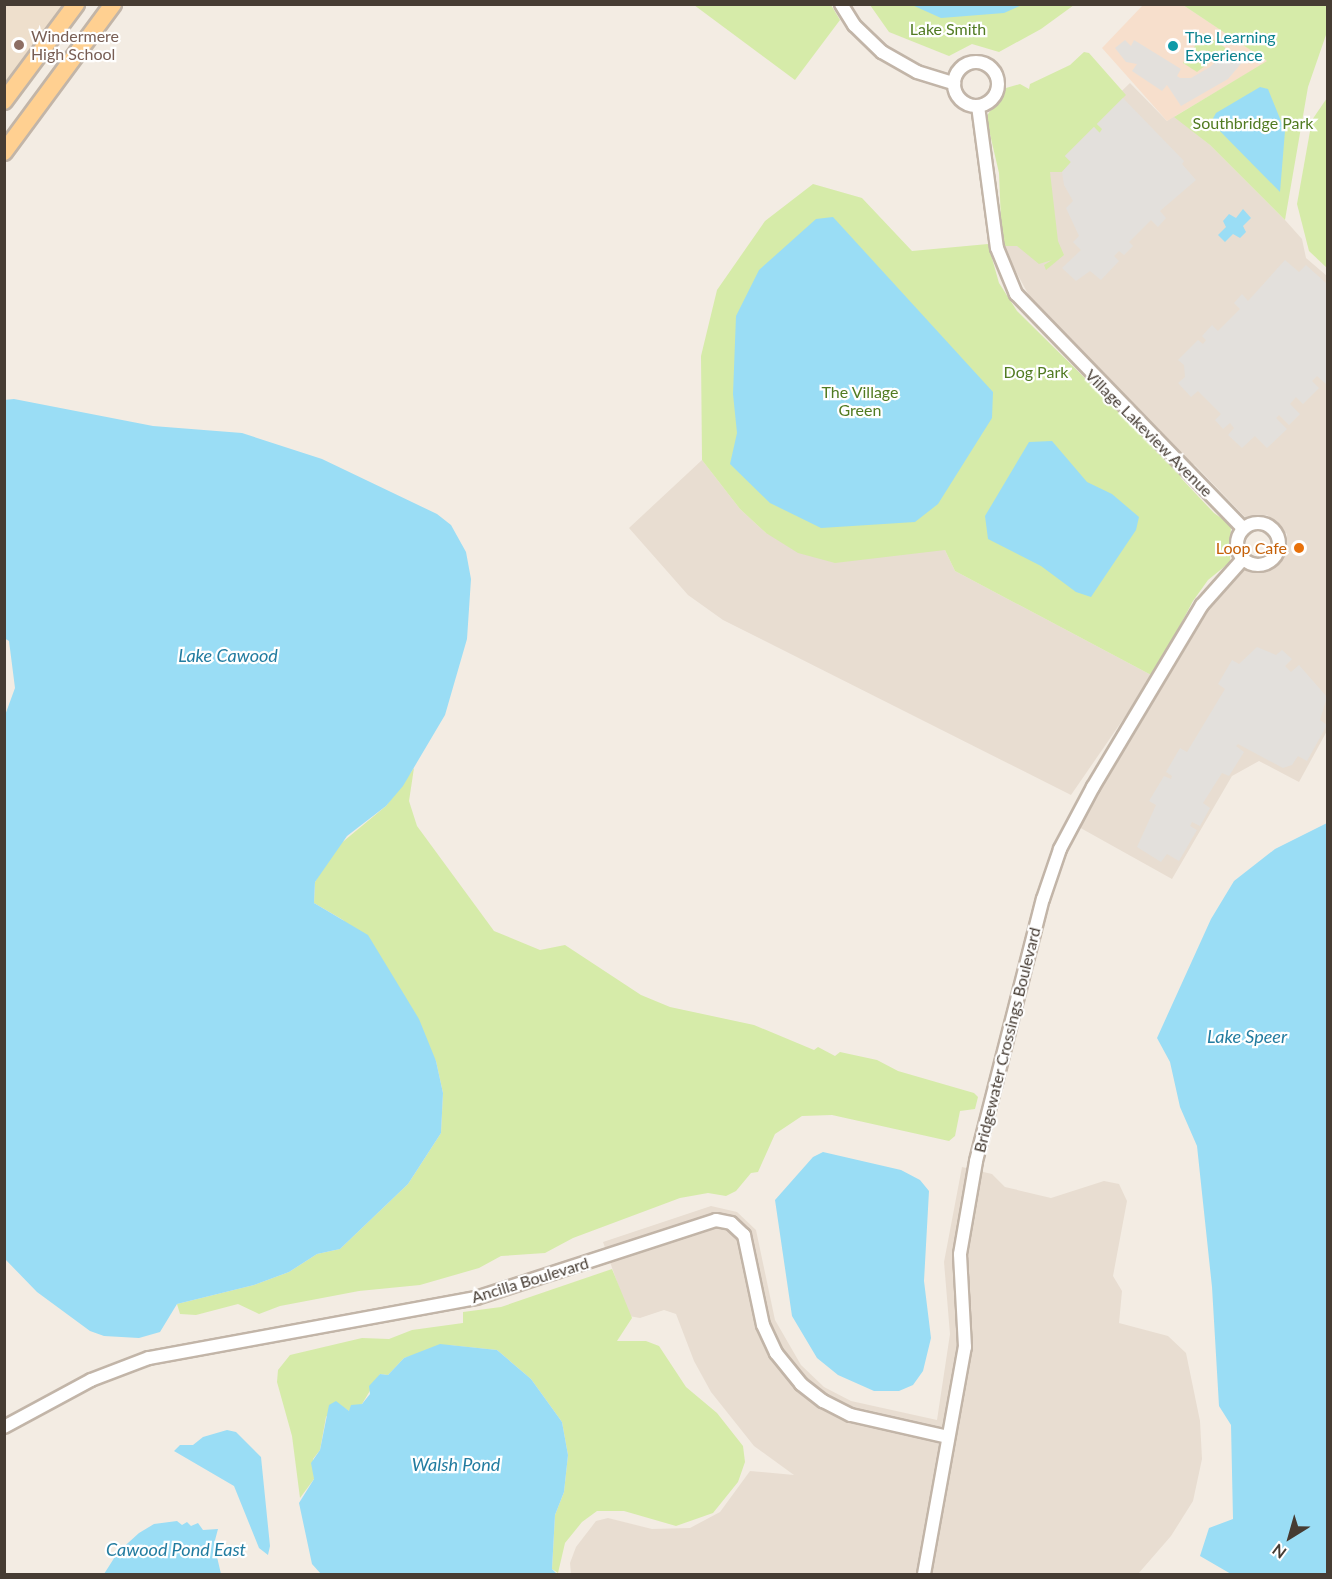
<!DOCTYPE html>
<style>
body{margin:0}
#map{position:relative;width:1332px;height:1579px;overflow:hidden;background:#f3ece3;font-family:Lato,sans-serif}
div>[style]{position:absolute}
[style*='--x']{left:calc(var(--x)*1px);top:calc(var(--y)*1px);width:calc(var(--w)*1px);rotate:calc(var(--a)*1deg)}
.residential>*{inset:0;background:#e8ddd1}
.commercial>*{inset:0;background:#f7dfcc}
.education>*{inset:0;background:#eedfcc}
.green>*{inset:0;background:#d6eba9}
.parking>*{inset:0;background:#e3e0dc}
.water>*{inset:0;background:#9addf5}
.roads{filter:drop-shadow(2px 0 #c2b5a8) drop-shadow(-2px 0 #c2b5a8) drop-shadow(0 2px #c2b5a8) drop-shadow(0 -2px #c2b5a8)}
.tertiary>*{height:12px;margin:-6px;padding:0 6px;transform-origin:6px;border-radius:6px;background:#fff}
.tertiary>.ring{margin:-6px;padding:0;box-sizing:content-box;background:none;border:12px solid #fff;border-radius:50%}
.primary>*{height:16px;margin:-8px;padding:0 8px;transform-origin:8px;border-radius:8px;background:#ffd091}
.dots>*{width:16px;height:16px;translate:-50% -50%;box-sizing:border-box;border:3px solid #fff;border-radius:50%}
span{translate:-50% -50%;white-space:nowrap;text-align:center;line-height:1.15;-webkit-text-stroke:4.5px #fff;paint-order:stroke}
.park-label{font-size:16px;color:#517b22}
.education-label{font-size:16px;color:#785e54}
.left{translate:0 -50%;text-align:left}
.culture-label{font-size:16px;color:#0d838f}
.street-label{font-size:16px;color:#463c33}
.food-label{font-size:16px;color:#c56008}
.right{translate:-100% -50%;text-align:right}
.water-label{font-size:18px;color:#227ca0;font-style:italic}
.frame{position:absolute;inset:0;border:6px solid #463c33;pointer-events:none}
.north{position:absolute;left:1260px;top:1507px;width:60px;height:60px;-webkit-text-stroke:4px #fff;paint-order:stroke;rotate:217deg;font-size:16px;font-weight:700;line-height:24px;text-align:center;color:#463c33}
.north::after{content:'';display:block;margin:auto;width:21px;height:27px;background:#463c33;clip-path:polygon(50% 0,100% 100%,50% 72%,0 100%)}
</style>
<div id="map">
<div class="residential">
<i style="clip-path:polygon(1130px 83px,1167px 121px,1174px 116px,1210px 145px,1285px 220px,1302px 239px,1306px 258px,1327px 276px,1327px 731px,1299px 782px,1259px 761px,1232px 776px,1172px 879px,1077px 826px,1210px 603px,1242px 569px,1258px 570px,1278px 561px,1284px 555px,1287px 534px,1267px 515px,1245px 517px,1195px 465px,1184px 462px,1160px 436px,1159px 429px,1081px 355px,1079px 347px,1032px 301px,1002px 246px,1045px 165px)"></i>
<i style="clip-path:polygon(702px 460px,740px 509px,766px 533px,945px 550px,955px 571px,1153px 676px,1071px 795px,723px 620px,688px 595px,629px 528px)"></i>
<i style="clip-path:polygon(962px 1167px,992px 1174px,1005px 1187px,1051px 1198px,1104px 1181px,1119px 1184px,1127px 1201px,1113px 1276px,1122px 1291px,1119px 1323px,1168px 1336px,1186px 1353px,1200px 1421px,1202px 1459px,1193px 1501px,1171px 1536px,1138px 1574px,571px 1574px,570px 1563px,576px 1547px,596px 1521px,608px 1518px,652px 1529px,690px 1528px,720px 1512px,750px 1471px,794px 1475px,754px 1446px,711px 1392px,694px 1361px,676px 1314px,664px 1310px,640px 1318px,629px 1316px,603px 1242px,711px 1206px,737px 1212px,756px 1230px,775px 1320px,801px 1365px,824px 1387px,851px 1401px,937px 1420px,950px 1334px,944px 1262px)"></i>
</div>
<div class="commercial">
<i style="clip-path:polygon(1143px 5px,1183px 5px,1268px 61px,1167px 121px,1102px 48px)"></i>
</div>
<div class="education">
<i style="clip-path:polygon(5px 4px,64px 5px,5px 85px,4px 5px)"></i>
</div>
<div class="green">
<i style="clip-path:polygon(694px 5px,831px 5px,840px 20px,795px 80px)"></i>
<i style="clip-path:polygon(870px 5px,1074px 5px,1041px 29px,999px 52px,972px 44px,949px 56px,889px 32px)"></i>
<i style="clip-path:polygon(1183px 5px,1327px 5px,1327px 32px,1308px 87px,1285px 220px,1210px 145px,1174px 117px,1267px 61px)"></i>
<i style="clip-path:polygon(1204px 33px,1227px 49px,1197px 72px,1183px 63px)"></i>
<i style="clip-path:polygon(1084px 52px,1089px 53px,1126px 95px,1097px 124px,1103px 129px,1099px 133px,1094px 127px,1065px 156px,1071px 162px,1062px 172px,1050px 172px,1058px 241px,1064px 255px,1046px 270px,1044px 265px,1052px 260px,1039px 264px,1017px 246px,1002px 246px,999px 173px,986px 117px,1006px 88px,1020px 84px,1029px 89px,1030px 84px,1070px 65px)"></i>
<i style="clip-path:polygon(1327px 98px,1327px 268px,1309px 251px,1297px 204px,1312px 120px)"></i>
<i style="clip-path:polygon(813px 184px,862px 198px,912px 251px,988px 244px,999px 283px,1017px 311px,1177px 469px,1181px 478px,1214px 513px,1231px 525px,1230px 562px,1208px 580px,1193px 601px,1153px 676px,955px 571px,945px 550px,835px 563px,798px 553px,766px 533px,740px 509px,702px 460px,701px 356px,717px 290px,765px 221px)"></i>
<i style="clip-path:polygon(414px 768px,409px 801px,417px 826px,494px 931px,540px 950px,565px 945px,641px 995px,670px 1007px,754px 1025px,814px 1050px,818px 1047px,835px 1056px,840px 1052px,877px 1060px,898px 1071px,974px 1093px,978px 1097px,975px 1109px,960px 1111px,955px 1136px,949px 1141px,832px 1115px,802px 1116px,775px 1134px,758px 1172px,751px 1173px,736px 1191px,726px 1196px,708px 1193px,680px 1198px,573px 1238px,545px 1253px,501px 1256px,479px 1268px,420px 1285px,359px 1291px,280px 1306px,259px 1314px,238px 1304px,196px 1315px,180px 1314px,177px 1304px,254px 1285px,289px 1272px,317px 1254px,340px 1249px,408px 1184px,441px 1133px,443px 1093px,436px 1061px,343px 920px,314px 903px,315px 882px,333px 850px,386px 806px)"></i>
<i style="clip-path:polygon(612px 1269px,632px 1318px,617px 1341px,646px 1341px,659px 1346px,686px 1387px,717px 1413px,743px 1446px,745px 1462px,738px 1482px,713px 1513px,676px 1526px,624px 1511px,597px 1511px,582px 1522px,565px 1543px,558px 1573px,552px 1569px,555px 1515px,564px 1492px,568px 1455px,562px 1422px,531px 1379px,497px 1350px,448px 1345px,404px 1358px,388px 1375px,380px 1374px,362px 1404px,349px 1411px,337px 1403px,326px 1417px,320px 1450px,313px 1459px,314px 1479px,300px 1498px,292px 1436px,277px 1382px,278px 1370px,290px 1355px,362px 1338px,389px 1339px,412px 1330px,463px 1323px,463px 1312px,501px 1307px)"></i>
</div>
<div class="parking">
<i style="clip-path:polygon(1125px 40px,1131px 46px,1134px 40px,1181px 69px,1177px 76px,1180px 78px,1191px 78px,1210px 67px,1229px 49px,1245px 59px,1228px 79px,1181px 106px,1167px 85px,1162px 91px,1132px 71px,1137px 64px,1126px 62px,1115px 48px)"></i>
<i style="clip-path:polygon(1123px 98px,1184px 161px,1182px 164px,1196px 180px,1160px 211px,1166px 218px,1158px 227px,1151px 220px,1129px 242px,1133px 246px,1124px 255px,1119px 251px,1114px 256px,1119px 261px,1101px 280px,1090px 271px,1076px 281px,1062px 268px,1081px 250px,1073px 242px,1079px 236px,1066px 208px,1073px 201px,1064px 185px,1062px 172px,1071px 162px,1065px 156px,1094px 127px,1100px 133px,1102px 129px,1097px 124px)"></i>
<i style="clip-path:polygon(1285px 260px,1299px 272px,1306px 265px,1327px 284px,1327px 385px,1317px 376px,1312px 381px,1319px 388px,1303px 404px,1296px 397px,1290px 404px,1300px 414px,1289px 425px,1279px 415px,1276px 418px,1287px 429px,1267px 448px,1255px 436px,1242px 448px,1228px 435px,1234px 428px,1230px 423px,1223px 429px,1215px 420px,1221px 414px,1198px 391px,1191px 397px,1178px 383px,1185px 377px,1184px 365px,1178px 360px,1198px 340px,1203px 344px,1206px 340px,1202px 336px,1212px 325px,1218px 331px,1240px 309px,1234px 303px,1242px 294px,1248px 301px)"></i>
<i style="clip-path:polygon(1257px 647px,1276px 655px,1282px 650px,1292px 659px,1285px 666px,1291px 672px,1299px 665px,1327px 697px,1320px 720px,1327px 725px,1307px 761px,1298px 756px,1292px 765px,1283px 768px,1238px 744px,1236px 746px,1244px 752px,1229px 776px,1222px 773px,1203px 803px,1210px 808px,1200px 826px,1192px 822px,1190px 826px,1197px 830px,1179px 861px,1167px 854px,1161px 862px,1137px 847px,1156px 805px,1149px 801px,1164px 776px,1171px 779px,1172px 776px,1166px 772px,1180px 748px,1187px 752px,1225px 689px,1218px 684px,1232px 660px,1239px 664px)"></i>
</div>
<div class="water">
<i style="clip-path:polygon(912px 5px,1022px 5px,1004px 13px,941px 18px)"></i>
<i style="clip-path:polygon(1260px 87px,1268px 89px,1285px 131px,1280px 192px,1211px 122px,1216px 113px)"></i>
<i style="clip-path:polygon(1243px 209px,1251px 218px,1243px 226px,1246px 232px,1240px 238px,1233px 234px,1225px 242px,1218px 235px,1226px 227px,1223px 221px,1229px 214px,1236px 218px)"></i>
<i style="clip-path:polygon(833px 217px,993px 392px,992px 418px,938px 504px,915px 522px,821px 528px,770px 503px,730px 464px,737px 433px,733px 394px,736px 316px,759px 270px,816px 219px)"></i>
<i style="clip-path:polygon(14px 399px,153px 426px,242px 433px,322px 459px,437px 514px,451px 525px,466px 552px,471px 579px,467px 639px,445px 715px,403px 786px,386px 806px,347px 836px,315px 882px,314px 903px,368px 935px,419px 1019px,436px 1061px,443px 1093px,441px 1133px,408px 1184px,340px 1249px,317px 1254px,289px 1272px,254px 1285px,177px 1304px,160px 1332px,139px 1338px,104px 1336px,90px 1331px,37px 1292px,5px 1259px,4px 718px,15px 688px,9px 641px,4px 638px,4px 400px)"></i>
<i style="clip-path:polygon(1052px 441px,1087px 482px,1112px 494px,1139px 517px,1136px 530px,1091px 597px,1076px 592px,1041px 566px,988px 539px,985px 516px,1029px 442px)"></i>
<i style="clip-path:polygon(1327px 823px,1327px 1574px,1231px 1574px,1200px 1556px,1209px 1528px,1233px 1519px,1231px 1425px,1219px 1406px,1212px 1287px,1197px 1146px,1180px 1107px,1170px 1062px,1157px 1038px,1211px 919px,1234px 881px,1275px 849px)"></i>
<i style="clip-path:polygon(823px 1152px,901px 1170px,920px 1180px,929px 1191px,924px 1281px,931px 1338px,923px 1371px,913px 1385px,899px 1391px,874px 1391px,838px 1375px,817px 1358px,792px 1316px,775px 1200px,813px 1157px)"></i>
<i style="clip-path:polygon(440px 1344px,497px 1350px,531px 1379px,562px 1422px,568px 1455px,564px 1492px,555px 1515px,552px 1569px,557px 1574px,321px 1574px,312px 1564px,299px 1503px,314px 1479px,311px 1463px,320px 1450px,329px 1405px,336px 1401px,349px 1411px,351px 1405px,362px 1404px,370px 1394px,369px 1386px,380px 1374px,388px 1375px,404px 1358px)"></i>
<i style="clip-path:polygon(227px 1430px,236px 1432px,261px 1457px,270px 1546px,268px 1555px,259px 1548px,234px 1486px,174px 1451px,180px 1445px,193px 1445px,203px 1437px)"></i>
<i style="clip-path:polygon(177px 1521px,182px 1525px,187px 1522px,191px 1526px,198px 1523px,203px 1530px,218px 1529px,214px 1544px,221px 1574px,104px 1574px,118px 1552px,139px 1533px,154px 1524px)"></i>
</div>
<div class="roads">
<div class="tertiary">
<i style="--x:841;--y:4;--w:25;--a:58"></i>
<i style="--x:854;--y:25;--w:39;--a:44"></i>
<i style="--x:882;--y:52;--w:40;--a:29.7"></i>
<i style="--x:917;--y:72;--w:39;--a:17"></i>
<i class="ring" style="left:954px;top:62px;width:32px;height:32px"></i>
<i style="--x:978;--y:106;--w:143;--a:82.4"></i>
<i style="--x:997;--y:248;--w:50;--a:67.6"></i>
<i style="--x:1016;--y:294;--w:326;--a:45.9"></i>
<i class="ring" style="left:1237px;top:523px;width:30px;height:30px"></i>
<i style="--x:4;--y:1427;--w:99;--a:-28.4"></i>
<i style="--x:91;--y:1380;--w:62;--a:-20.8"></i>
<i style="--x:149;--y:1358;--w:332;--a:-10.4"></i>
<i style="--x:476;--y:1298;--w:252;--a:-18"></i>
<i style="--x:716;--y:1220;--w:15;--a:11"></i>
<i style="--x:731;--y:1223;--w:18;--a:43"></i>
<i style="--x:744;--y:1235;--w:92;--a:78.1"></i>
<i style="--x:763;--y:1325;--w:31;--a:65"></i>
<i style="--x:776;--y:1353;--w:40;--a:51"></i>
<i style="--x:801;--y:1384;--w:28;--a:38"></i>
<i style="--x:823;--y:1401;--w:31;--a:27"></i>
<i style="--x:851;--y:1415;--w:99;--a:12.8"></i>
<i style="--x:924;--y:1574;--w:231;--a:-79.8"></i>
<i style="--x:965;--y:1347;--w:93;--a:-93.1"></i>
<i style="--x:960;--y:1254;--w:94;--a:-80.2"></i>
<i style="--x:976;--y:1161;--w:270;--a:-75.7"></i>
<i style="--x:1043;--y:899;--w:53;--a:-71.2"></i>
<i style="--x:1060;--y:849;--w:70;--a:-62"></i>
<i style="--x:1093;--y:787;--w:212;--a:-59.1"></i>
<i style="--x:1202;--y:605;--w:62;--a:-48.3"></i>
</div>
<div class="primary">
<i style="--x:4;--y:101;--w:121;--a:-53.4"></i>
<i style="--x:4;--y:152;--w:184;--a:-53.6"></i>
</div>
</div>
<div class="dots">
<i style="left:19px;top:45px;background:#8d6e63"></i>
<i style="left:1173px;top:46px;background:#0f9aa8"></i>
<i style="left:1299px;top:548px;background:#e8710a"></i>
</div>
<div class="park-label">
<span style="left:948px;top:29px">Lake Smith</span>
<span style="left:1253px;top:123px">Southbridge Park</span>
<span style="left:1036px;top:372px">Dog Park</span>
<span style="left:860px;top:401px">The Village<br>Green</span>
</div>
<div class="education-label">
<span class="left" style="left:31px;top:45px">Windermere<br>High School</span>
</div>
<div class="culture-label">
<span class="left" style="left:1185px;top:46px">The Learning<br>Experience</span>
</div>
<div class="street-label">
<span style="left:1149px;top:433px;rotate:45deg">Village Lakeview Avenue</span>
<span style="left:1007px;top:1040px;rotate:-76deg">Bridgewater Crossings Boulevard</span>
<span style="left:530px;top:1280px;rotate:-17deg">Ancilla Boulevard</span>
</div>
<div class="food-label">
<span class="right" style="left:1287px;top:548px">Loop Cafe</span>
</div>
<div class="water-label">
<span style="left:228px;top:655px">Lake Cawood</span>
<span style="left:1247px;top:1036px">Lake Speer</span>
<span style="left:456px;top:1464px">Walsh Pond</span>
<span style="left:176px;top:1549px">Cawood Pond East</span>
</div>
<div class="frame"></div>
<div class="north">N</div>
</div>
